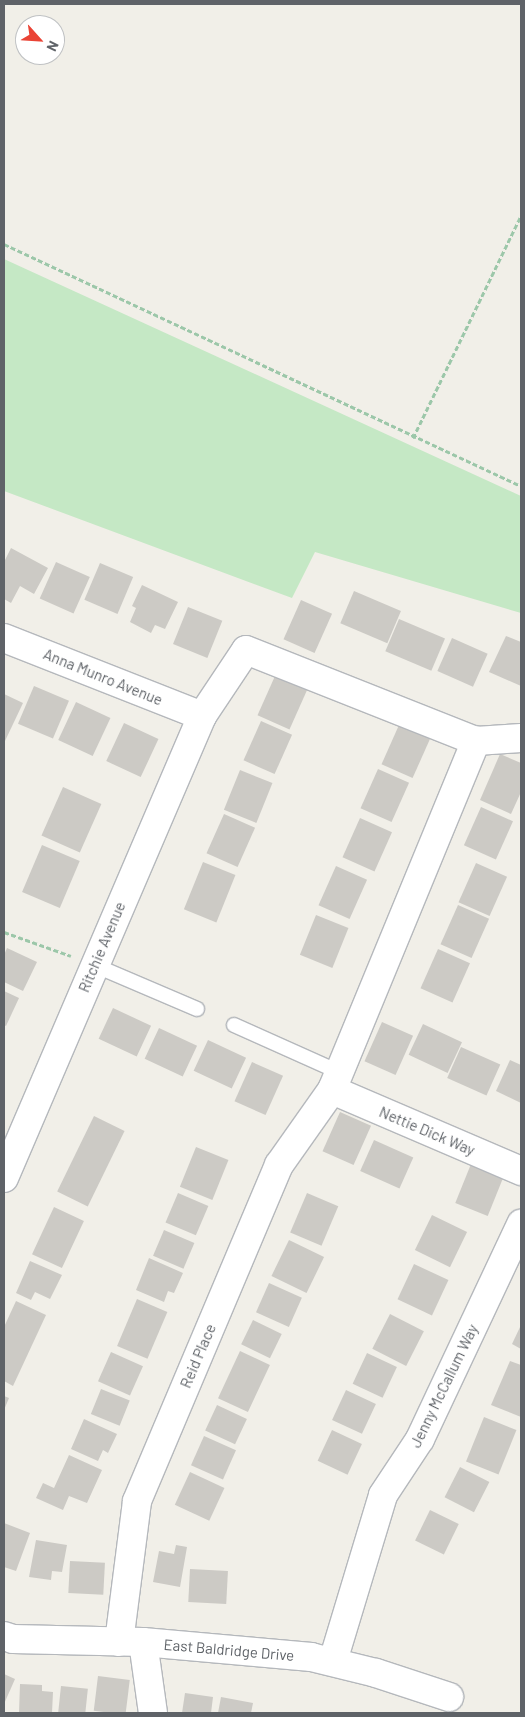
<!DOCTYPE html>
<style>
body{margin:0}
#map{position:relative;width:525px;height:1717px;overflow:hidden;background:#f1efe8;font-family:Barlow,sans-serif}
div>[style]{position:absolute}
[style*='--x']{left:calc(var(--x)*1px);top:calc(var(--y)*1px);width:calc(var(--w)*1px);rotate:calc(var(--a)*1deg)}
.green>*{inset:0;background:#c5e8c5}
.building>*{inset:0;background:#cccac5;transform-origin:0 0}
.path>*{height:3px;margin-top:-1.5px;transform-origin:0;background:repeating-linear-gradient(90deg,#9cc7a9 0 5px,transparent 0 7.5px)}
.roads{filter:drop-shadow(1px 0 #b5b8bc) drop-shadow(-1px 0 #b5b8bc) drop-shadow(0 1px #b5b8bc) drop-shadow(0 -1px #b5b8bc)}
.lane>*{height:14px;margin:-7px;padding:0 7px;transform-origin:7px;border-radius:7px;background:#fff}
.street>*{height:28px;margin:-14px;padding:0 14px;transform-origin:14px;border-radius:14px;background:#fff}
span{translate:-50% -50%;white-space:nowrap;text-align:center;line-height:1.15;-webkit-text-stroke:4.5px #fff;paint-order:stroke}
.street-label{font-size:15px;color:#5f6368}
.frame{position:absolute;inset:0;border:5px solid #5f6368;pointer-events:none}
.north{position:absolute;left:15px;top:15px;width:50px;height:50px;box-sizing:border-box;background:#fff;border:1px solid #bfc1c3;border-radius:50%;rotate:116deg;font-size:14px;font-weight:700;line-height:20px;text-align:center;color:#5f6368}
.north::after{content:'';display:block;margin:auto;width:18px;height:22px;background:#ea4335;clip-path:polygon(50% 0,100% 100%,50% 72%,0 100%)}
</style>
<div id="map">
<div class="green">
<i style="clip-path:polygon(4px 259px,521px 496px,521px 613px,315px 552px,292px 598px,4px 491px)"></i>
</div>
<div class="building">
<i style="clip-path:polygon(11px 548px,48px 568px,34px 594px,20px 586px,11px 603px,4px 599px,4px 562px)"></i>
<i style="left:56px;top:562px;width:37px;height:40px;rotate:24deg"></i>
<i style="left:100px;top:563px;width:36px;height:40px;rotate:23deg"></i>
<i style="clip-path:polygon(142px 585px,178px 602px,165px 629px,155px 625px,151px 633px,130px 622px,136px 608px,132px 606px)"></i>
<i style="left:354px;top:591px;width:51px;height:35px;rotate:23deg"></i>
<i style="left:301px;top:600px;width:34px;height:43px;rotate:24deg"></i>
<i style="left:188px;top:607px;width:37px;height:40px;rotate:22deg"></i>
<i style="left:399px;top:619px;width:50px;height:35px;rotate:23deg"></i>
<i style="clip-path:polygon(506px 636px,521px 642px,521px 686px,489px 672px)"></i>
<i style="left:452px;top:638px;width:39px;height:36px;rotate:24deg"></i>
<i style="left:275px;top:676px;width:35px;height:43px;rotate:24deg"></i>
<i style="left:34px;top:686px;width:38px;height:41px;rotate:23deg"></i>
<i style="clip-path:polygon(4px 694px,23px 703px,5px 741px,4px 741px)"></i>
<i style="left:76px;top:702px;width:38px;height:42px;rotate:25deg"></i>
<i style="left:261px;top:721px;width:34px;height:43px;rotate:24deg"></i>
<i style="left:124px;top:723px;width:38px;height:42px;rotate:25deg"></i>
<i style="left:399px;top:725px;width:34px;height:43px;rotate:24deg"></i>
<i style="clip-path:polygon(500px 754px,521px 763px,521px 792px,511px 814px,480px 800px)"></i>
<i style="left:378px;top:769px;width:34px;height:43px;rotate:24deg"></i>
<i style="left:240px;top:770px;width:35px;height:43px;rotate:22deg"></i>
<i style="left:63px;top:787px;width:42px;height:53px;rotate:24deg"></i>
<i style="left:481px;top:807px;width:35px;height:42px;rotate:24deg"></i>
<i style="left:224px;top:814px;width:34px;height:43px;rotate:24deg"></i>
<i style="left:360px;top:818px;width:35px;height:43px;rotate:24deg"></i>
<i style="left:42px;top:845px;width:41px;height:51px;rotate:23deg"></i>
<i style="left:203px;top:862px;width:35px;height:51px;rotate:22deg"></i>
<i style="left:476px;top:863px;width:34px;height:43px;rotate:24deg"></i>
<i style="left:336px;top:866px;width:34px;height:43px;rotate:24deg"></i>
<i style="left:458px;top:905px;width:34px;height:43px;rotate:24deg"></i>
<i style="left:316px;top:915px;width:35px;height:43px;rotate:22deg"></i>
<i style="clip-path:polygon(7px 948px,37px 962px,23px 991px,4px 982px,4px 955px)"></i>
<i style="left:438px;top:949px;width:35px;height:43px;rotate:24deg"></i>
<i style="clip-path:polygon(4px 991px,19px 998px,6px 1026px,4px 1025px)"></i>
<i style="left:113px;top:1008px;width:42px;height:34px;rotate:25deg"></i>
<i style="left:382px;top:1022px;width:34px;height:43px;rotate:24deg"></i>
<i style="left:423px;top:1024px;width:43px;height:34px;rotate:25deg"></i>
<i style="left:159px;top:1028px;width:42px;height:34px;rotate:25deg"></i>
<i style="left:208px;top:1040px;width:42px;height:34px;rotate:25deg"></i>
<i style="left:461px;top:1047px;width:43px;height:34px;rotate:24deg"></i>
<i style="clip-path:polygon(510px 1060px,521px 1065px,521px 1103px,496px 1091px)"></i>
<i style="left:252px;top:1062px;width:34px;height:43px;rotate:24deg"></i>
<i style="left:340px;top:1112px;width:34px;height:43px;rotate:24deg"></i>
<i style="left:94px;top:1116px;width:34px;height:84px;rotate:26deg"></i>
<i style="left:374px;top:1140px;width:43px;height:34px;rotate:24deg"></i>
<i style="left:196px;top:1147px;width:35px;height:43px;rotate:22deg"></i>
<i style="left:471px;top:1164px;width:35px;height:42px;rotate:22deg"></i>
<i style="left:178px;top:1193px;width:33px;height:32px;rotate:23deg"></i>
<i style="left:307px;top:1193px;width:34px;height:43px;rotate:23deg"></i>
<i style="left:54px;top:1207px;width:33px;height:52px;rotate:25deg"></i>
<i style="left:432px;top:1215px;width:39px;height:39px;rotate:26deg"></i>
<i style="left:164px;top:1230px;width:33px;height:28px;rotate:23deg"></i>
<i style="left:289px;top:1240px;width:39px;height:40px;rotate:26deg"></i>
<i style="clip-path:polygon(149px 1258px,183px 1273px,174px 1293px,168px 1291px,164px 1302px,136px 1290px)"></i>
<i style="clip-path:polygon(30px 1261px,62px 1275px,50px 1299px,35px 1292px,31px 1300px,16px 1293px)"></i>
<i style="left:414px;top:1264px;width:38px;height:39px;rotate:25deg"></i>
<i style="left:269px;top:1283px;width:36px;height:32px;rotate:24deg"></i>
<i style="left:137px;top:1299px;width:33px;height:51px;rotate:23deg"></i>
<i style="clip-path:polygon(16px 1301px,46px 1315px,13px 1386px,4px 1381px,4px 1327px)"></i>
<i style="left:390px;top:1314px;width:38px;height:39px;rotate:27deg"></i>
<i style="left:253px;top:1320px;width:32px;height:27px;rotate:26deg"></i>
<i style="clip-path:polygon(521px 1325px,521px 1349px,512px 1344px)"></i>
<i style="left:240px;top:1351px;width:33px;height:52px;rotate:25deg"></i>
<i style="left:111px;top:1352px;width:35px;height:32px;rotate:24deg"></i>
<i style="left:367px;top:1353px;width:33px;height:34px;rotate:25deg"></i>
<i style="clip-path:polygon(510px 1361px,521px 1365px,521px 1417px,491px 1405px)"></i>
<i style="left:101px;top:1389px;width:31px;height:27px;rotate:22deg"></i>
<i style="left:346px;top:1390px;width:33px;height:33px;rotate:25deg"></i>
<i style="clip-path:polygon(4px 1396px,9px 1398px,4px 1410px)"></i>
<i style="left:217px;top:1405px;width:33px;height:28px;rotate:25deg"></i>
<i style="left:484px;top:1417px;width:35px;height:48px;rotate:22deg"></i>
<i style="clip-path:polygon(84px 1419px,117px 1434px,108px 1453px,103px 1450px,98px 1461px,71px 1449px)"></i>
<i style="left:332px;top:1430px;width:33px;height:34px;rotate:25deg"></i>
<i style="left:204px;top:1436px;width:35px;height:32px;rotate:24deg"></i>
<i style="clip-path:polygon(69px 1455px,102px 1470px,87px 1503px,69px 1496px,63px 1510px,36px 1498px,43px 1483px,54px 1488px)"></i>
<i style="left:460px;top:1467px;width:33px;height:34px;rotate:27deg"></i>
<i style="left:190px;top:1472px;width:38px;height:36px;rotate:25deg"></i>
<i style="left:430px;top:1510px;width:32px;height:34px;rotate:26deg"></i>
<i style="clip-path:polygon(4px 1523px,30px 1533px,16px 1571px,4px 1567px)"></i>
<i style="clip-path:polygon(36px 1540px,67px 1545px,62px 1572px,52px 1571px,51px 1580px,29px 1577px)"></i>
<i style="clip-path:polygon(176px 1545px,187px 1547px,180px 1587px,153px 1582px,159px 1551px,174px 1554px)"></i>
<i style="left:70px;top:1561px;width:35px;height:32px;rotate:3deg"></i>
<i style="left:190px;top:1569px;width:38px;height:33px;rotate:3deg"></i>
<i style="clip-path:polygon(4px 1674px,15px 1679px,4px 1704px)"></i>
<i style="left:98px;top:1676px;width:32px;height:35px;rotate:7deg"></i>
<i style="clip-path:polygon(20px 1684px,42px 1685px,42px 1691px,53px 1692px,52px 1713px,19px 1713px)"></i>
<i style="left:61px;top:1686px;width:27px;height:27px;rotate:6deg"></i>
<i style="clip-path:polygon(185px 1693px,213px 1697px,211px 1713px,182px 1713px)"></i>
<i style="clip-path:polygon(221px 1697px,253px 1703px,251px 1713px,218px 1713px)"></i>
</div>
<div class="path">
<i style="--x:4;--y:244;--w:571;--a:25.08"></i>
<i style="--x:413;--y:438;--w:247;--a:-64.1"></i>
<i style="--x:4;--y:932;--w:71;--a:19.7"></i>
</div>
<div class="roads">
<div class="lane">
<i style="--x:94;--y:965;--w:112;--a:23.1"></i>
<i style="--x:234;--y:1025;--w:115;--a:24.1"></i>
</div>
<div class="street">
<i style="--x:4;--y:638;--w:213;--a:21.5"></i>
<i style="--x:332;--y:1090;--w:206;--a:23.2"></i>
<i style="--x:4;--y:1178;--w:503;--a:-66.8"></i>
<i style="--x:202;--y:716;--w:79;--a:-56.3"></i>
<i style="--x:246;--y:650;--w:247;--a:21.6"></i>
<i style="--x:476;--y:741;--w:45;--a:-3.8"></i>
<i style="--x:4;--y:1636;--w:9;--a:18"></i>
<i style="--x:13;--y:1639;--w:130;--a:1.3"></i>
<i style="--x:143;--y:1642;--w:169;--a:5.1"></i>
<i style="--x:311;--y:1657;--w:67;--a:13.8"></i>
<i style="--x:376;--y:1673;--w:77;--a:18.2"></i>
<i style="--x:119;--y:1642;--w:142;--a:-82.7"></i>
<i style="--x:137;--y:1501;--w:365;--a:-67.1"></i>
<i style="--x:279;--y:1165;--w:92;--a:-54.8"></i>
<i style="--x:332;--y:1090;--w:378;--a:-67.6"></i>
<i style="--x:143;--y:1642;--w:72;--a:82"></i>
<i style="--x:333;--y:1661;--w:173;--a:-73.2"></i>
<i style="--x:383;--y:1495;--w:67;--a:-56.5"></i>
<i style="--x:420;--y:1439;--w:238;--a:-64.8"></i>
</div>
</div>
<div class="street-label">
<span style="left:103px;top:677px;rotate:22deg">Anna Munro Avenue</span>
<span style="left:102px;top:947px;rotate:-67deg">Ritchie Avenue</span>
<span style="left:427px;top:1131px;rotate:23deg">Nettie Dick Way</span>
<span style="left:198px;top:1356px;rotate:-67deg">Reid Place</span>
<span style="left:444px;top:1386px;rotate:-64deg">Jenny McCallum Way</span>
<span style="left:229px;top:1650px;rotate:5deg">East Baldridge Drive</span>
</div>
<div class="frame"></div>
<div class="north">N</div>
</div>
